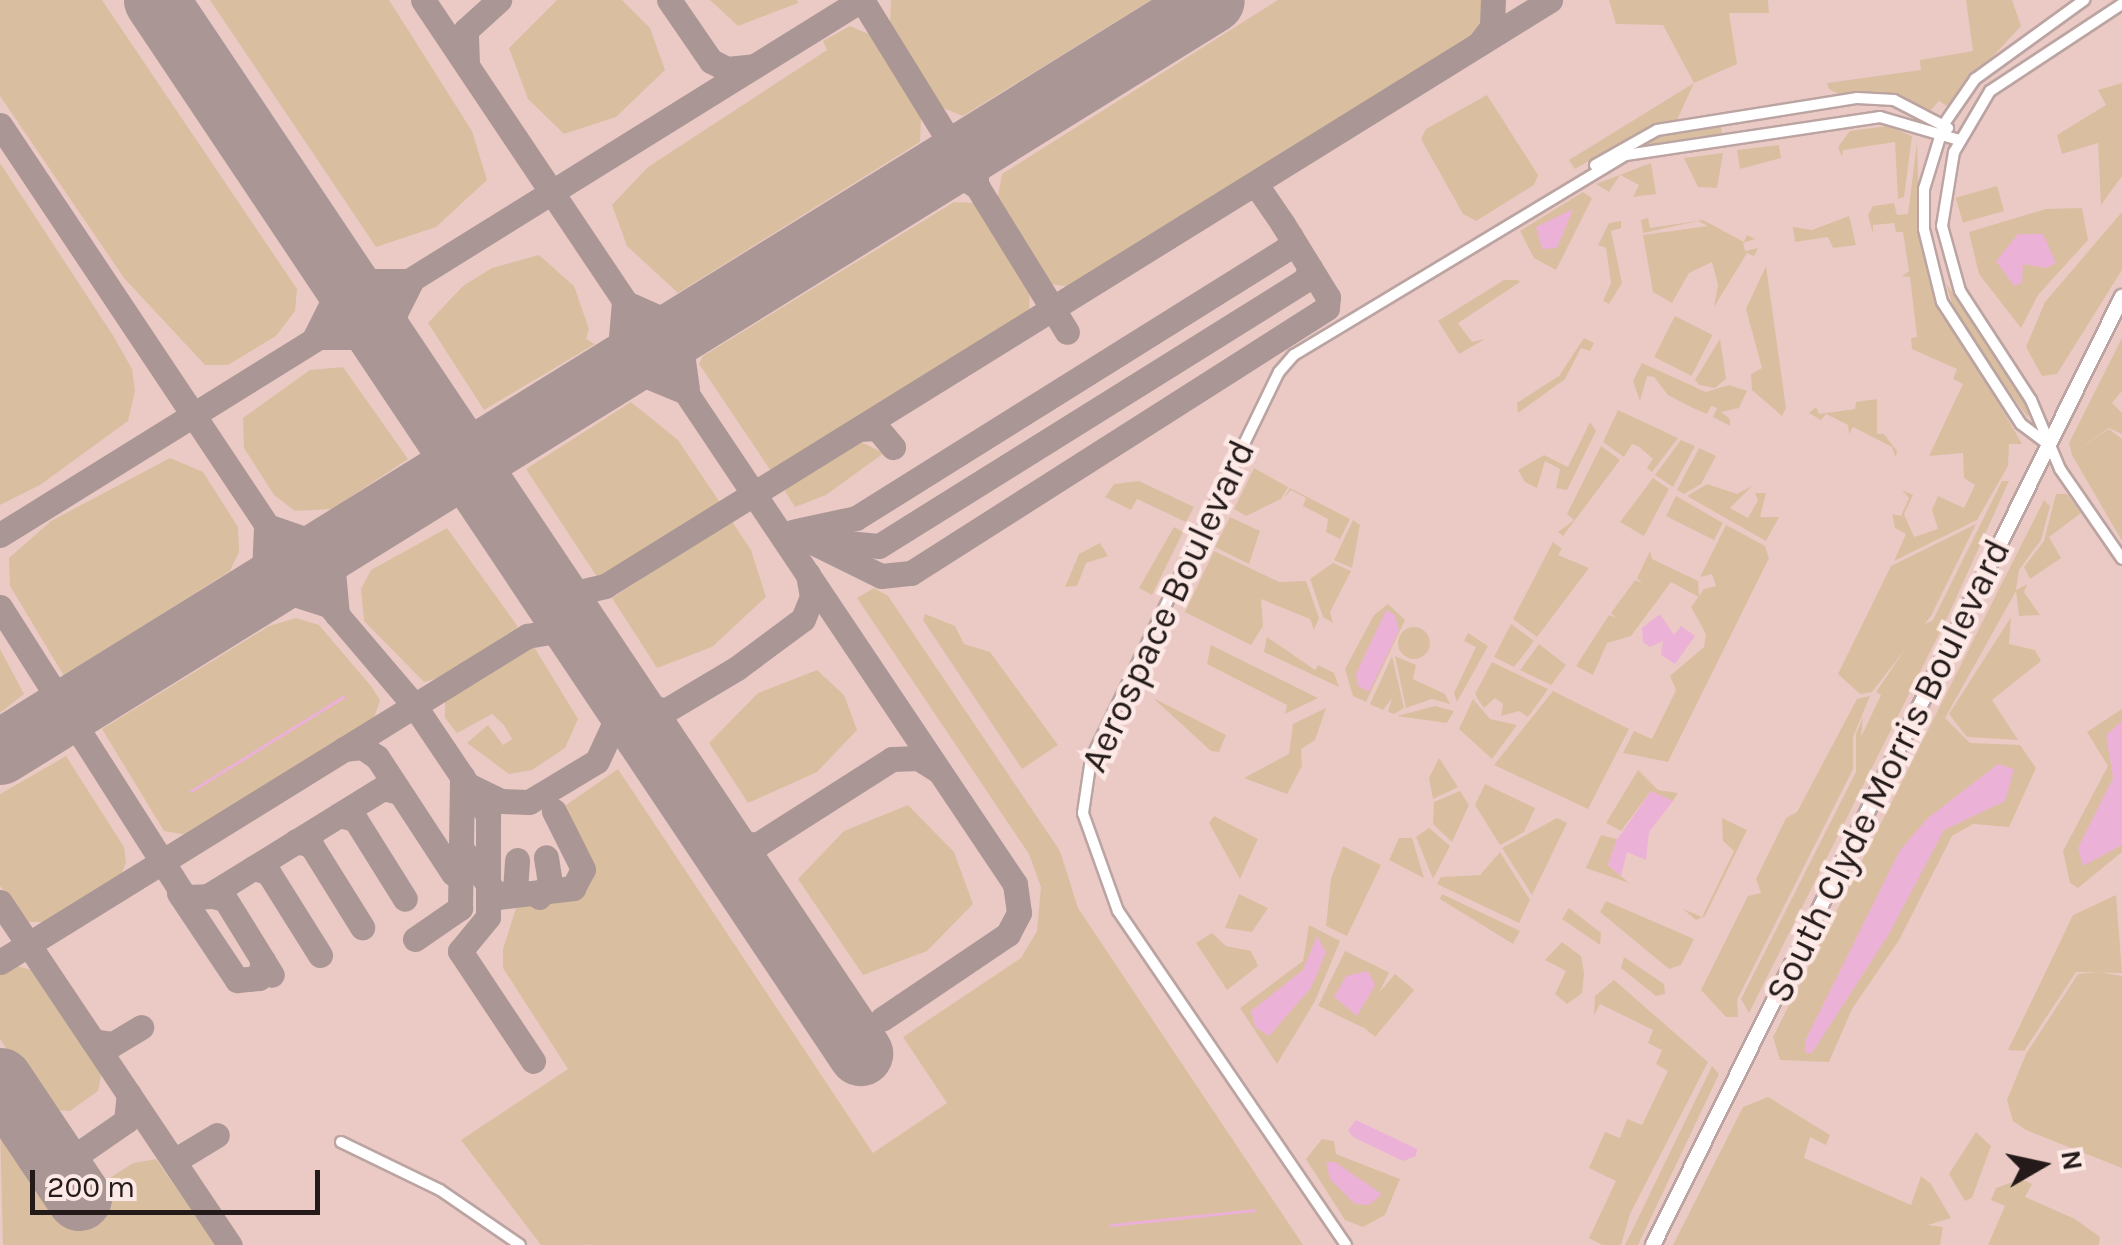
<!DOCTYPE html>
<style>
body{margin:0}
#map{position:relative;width:2122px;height:1245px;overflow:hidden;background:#f2d9d6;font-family:Karla,sans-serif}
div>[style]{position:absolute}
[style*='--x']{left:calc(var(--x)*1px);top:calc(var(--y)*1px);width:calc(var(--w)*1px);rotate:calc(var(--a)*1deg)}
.built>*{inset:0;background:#ebcac6;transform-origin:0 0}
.green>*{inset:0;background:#d9bfa0;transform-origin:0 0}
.round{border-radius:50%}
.water>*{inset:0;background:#ecb1d6}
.stream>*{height:2.5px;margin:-1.25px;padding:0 1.25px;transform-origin:1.25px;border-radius:1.25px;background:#ecb1d6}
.taxiway>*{height:25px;margin:-12.5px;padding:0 12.5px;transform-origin:12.5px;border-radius:12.5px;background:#aa9795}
.runway>*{height:65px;margin:-32.5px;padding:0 32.5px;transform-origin:32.5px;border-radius:32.5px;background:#aa9795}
.roads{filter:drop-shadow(2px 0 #bba4a1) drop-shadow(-2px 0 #bba4a1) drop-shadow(0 2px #bba4a1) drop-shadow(0 -2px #bba4a1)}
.street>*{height:10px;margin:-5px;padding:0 5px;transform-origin:5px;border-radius:5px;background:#fff}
.secondary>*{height:14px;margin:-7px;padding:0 7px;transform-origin:7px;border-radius:7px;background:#fff}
span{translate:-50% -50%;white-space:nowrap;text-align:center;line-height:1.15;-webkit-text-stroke:9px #fce8e5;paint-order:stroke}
.street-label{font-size:38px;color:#231a19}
.north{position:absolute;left:1992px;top:1115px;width:100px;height:100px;-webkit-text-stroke:8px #fce8e5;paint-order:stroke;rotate:81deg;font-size:28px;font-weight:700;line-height:40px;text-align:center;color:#231a19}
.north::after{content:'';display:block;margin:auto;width:35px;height:45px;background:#231a19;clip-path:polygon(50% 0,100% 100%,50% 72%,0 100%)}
.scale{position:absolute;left:30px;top:1170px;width:290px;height:45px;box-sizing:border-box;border:5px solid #231a19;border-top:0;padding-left:12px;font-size:30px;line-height:35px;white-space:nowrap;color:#231a19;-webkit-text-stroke:8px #fce8e5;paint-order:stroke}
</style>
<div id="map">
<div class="built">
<i style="left:0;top:0;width:2122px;height:1245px"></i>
</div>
<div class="green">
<i style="clip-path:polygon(0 0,102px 0,297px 289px,295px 311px,276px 336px,228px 365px,205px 365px,124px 278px,0 96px)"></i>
<i style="clip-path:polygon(210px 0,389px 0,472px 131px,487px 180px,436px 227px,376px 247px)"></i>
<i style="clip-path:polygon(557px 0,622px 0,650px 28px,665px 70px,616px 117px,564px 134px,528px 99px,509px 48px)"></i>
<i style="clip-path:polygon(710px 0,797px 0,798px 3px,738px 26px)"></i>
<i style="clip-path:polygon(891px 0,1151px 0,963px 116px,943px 108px,890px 23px)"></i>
<i style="clip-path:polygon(1278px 0,1484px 0,1484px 24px,1475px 36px,1072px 287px,1050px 284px,997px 201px,1002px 174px)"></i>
<i style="clip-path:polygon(1609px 0,1768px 0,1769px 13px,1729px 13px,1737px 64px,1694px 83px,1677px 120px,1649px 126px,1575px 169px,1569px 160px,1694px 83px,1663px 25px,1616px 24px)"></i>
<i style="clip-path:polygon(1966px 0,2012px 0,2021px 26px,1947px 106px,1939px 101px,1929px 112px,1888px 93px,1840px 95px,1829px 89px,1827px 83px,1921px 70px,1920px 60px,1973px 51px)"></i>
<i style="clip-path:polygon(850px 26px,871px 35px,921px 117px,920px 142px,678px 293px,627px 246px,612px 205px,648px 167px,827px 50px,823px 41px)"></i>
<i style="clip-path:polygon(2122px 83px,2122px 176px,2101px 205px,2098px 143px,2062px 154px,2057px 135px,2106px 105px,2098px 90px)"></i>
<i style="clip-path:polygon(1487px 95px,1538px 175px,1534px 185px,1476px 221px,1463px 214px,1421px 139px,1426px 129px)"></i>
<i style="clip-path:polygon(1721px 125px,1722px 135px,1631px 150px,1664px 133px)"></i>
<i style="clip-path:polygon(1887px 126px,1912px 136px,1904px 197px,1898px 199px,1895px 142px,1843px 150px,1842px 157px,1838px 147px,1850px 131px)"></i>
<i style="clip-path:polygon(1917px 142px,1920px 243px,1930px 283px,2022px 444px,2009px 444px,2008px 466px,1977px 520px,1894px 561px,1906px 534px,1895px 528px,1892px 514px,1901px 516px,1909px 498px,1902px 490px,1913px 495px,1904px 514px,1914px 537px,1938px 529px,1932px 510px,1938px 496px,1964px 508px,1975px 485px,1964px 478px,1963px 453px,1929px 456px,1963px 384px,1953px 379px,1957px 369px,1912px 349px,1911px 338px,1917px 337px,1910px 277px,1902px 276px,1909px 271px,1903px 232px,1896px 232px,1894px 223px,1873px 225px,1873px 234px,1868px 215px,1873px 206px,1894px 203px,1897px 215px,1908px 214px)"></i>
<i style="clip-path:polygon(1779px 145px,1781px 158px,1740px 169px,1737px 150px)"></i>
<i style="clip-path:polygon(1723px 153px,1717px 188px,1698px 187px,1684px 158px)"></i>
<i style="clip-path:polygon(0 163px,114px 337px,132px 369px,135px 391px,128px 421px,40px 485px,0 505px)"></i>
<i style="clip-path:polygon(1651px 163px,1656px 194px,1633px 197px,1639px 185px,1620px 175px,1609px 192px,1596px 184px)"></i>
<i style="left:1997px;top:186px;width:26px;height:43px;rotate:74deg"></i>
<i style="clip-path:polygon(1583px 192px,1592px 198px,1556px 270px,1534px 258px,1520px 231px)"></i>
<i style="clip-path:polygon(954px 202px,974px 203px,984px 213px,1030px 287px,1029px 311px,771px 471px,699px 364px,703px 356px)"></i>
<i style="clip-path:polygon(2082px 208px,2088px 240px,2038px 295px,2021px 328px,1979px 274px,1969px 232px,2046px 209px)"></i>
<i style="clip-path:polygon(2122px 212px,2122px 270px,2057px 374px,2042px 376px,2026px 347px,2045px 302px)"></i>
<i style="clip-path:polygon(1849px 216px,1856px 245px,1833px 248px,1828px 237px,1795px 242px,1793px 227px,1812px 230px)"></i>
<i style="clip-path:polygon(1648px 218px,1650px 228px,1703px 220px,1744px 242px,1747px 235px,1755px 239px,1743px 243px,1745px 251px,1758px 248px,1754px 256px,1747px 253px,1714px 307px,1718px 285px,1712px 262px,1689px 273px,1672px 303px,1653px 292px,1643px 235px,1708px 226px,1698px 221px,1643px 233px,1641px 220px)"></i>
<i style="clip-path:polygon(1621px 221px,1621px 228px,1611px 231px,1622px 283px,1609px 304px,1603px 301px,1611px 283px,1606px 248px,1598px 245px,1609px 223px)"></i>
<i style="clip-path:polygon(539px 255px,574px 286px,589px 329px,586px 339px,595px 344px,484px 410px,428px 323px,463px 286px,492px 268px)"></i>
<i style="clip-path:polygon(1766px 266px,1786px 408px,1782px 416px,1752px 390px,1751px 374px,1762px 368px,1746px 309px)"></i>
<i style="clip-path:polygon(1504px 280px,1518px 280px,1520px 282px,1458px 323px,1472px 342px,1485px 339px,1459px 354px,1438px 321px)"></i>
<i style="clip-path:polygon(1946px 283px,2030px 408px,2028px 418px,1956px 316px)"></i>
<i style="left:1675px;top:316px;width:42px;height:46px;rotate:27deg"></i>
<i style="clip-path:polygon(1584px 338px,1594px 343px,1590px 351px,1581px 348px,1565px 379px,1518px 413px,1517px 403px,1559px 376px)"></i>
<i style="clip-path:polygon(2122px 338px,2122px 391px,2112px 403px,2122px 413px,2122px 434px,2109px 428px,2074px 452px,2109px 429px,2122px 439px,2122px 541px,2072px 455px,2069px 443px)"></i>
<i style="clip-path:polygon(1720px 339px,1726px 379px,1715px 388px,1699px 385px,1695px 380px)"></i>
<i style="clip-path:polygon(1642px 363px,1706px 392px,1729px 385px,1747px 391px,1739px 408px,1721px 412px,1730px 419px,1730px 426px,1713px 417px,1717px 408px,1711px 406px,1707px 414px,1693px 408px,1668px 395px,1654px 377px,1647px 376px,1640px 401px,1633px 381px)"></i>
<i style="clip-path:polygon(343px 367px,408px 459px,332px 509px,295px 511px,274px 495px,244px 448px,243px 418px,310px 370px)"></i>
<i style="clip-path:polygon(1877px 399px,1877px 434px,1884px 434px,1897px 451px,1896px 458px,1892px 447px,1853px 427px,1849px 434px,1848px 425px,1826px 414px,1821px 420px,1809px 413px,1816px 407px,1819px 414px,1855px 409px,1856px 402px)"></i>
<i style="clip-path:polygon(631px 402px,678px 440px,721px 504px,597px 577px,526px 469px)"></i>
<i style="clip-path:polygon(1618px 410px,1678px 438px,1652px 472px,1647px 468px,1653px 459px,1638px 446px,1632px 444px,1624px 457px,1603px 442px)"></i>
<i style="clip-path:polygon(1590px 422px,1596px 431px,1567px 490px,1556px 488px,1560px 469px,1545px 461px,1537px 488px,1525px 482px,1518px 470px,1544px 455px,1568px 467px)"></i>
<i style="clip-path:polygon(1681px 440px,1695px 446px,1673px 487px,1655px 475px)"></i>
<i style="clip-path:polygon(859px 441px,884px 453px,826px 495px,795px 507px,785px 491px,789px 484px)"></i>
<i style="clip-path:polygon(1601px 446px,1620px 460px,1563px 536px,1558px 532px,1574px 520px,1567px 514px)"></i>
<i style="clip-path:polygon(1699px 448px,1716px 456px,1701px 484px,1684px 494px,1677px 490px)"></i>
<i style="clip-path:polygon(170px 458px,203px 472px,238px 527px,239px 552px,230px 571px,64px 676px,10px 586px,9px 558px,51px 521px)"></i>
<i style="clip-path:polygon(1254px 468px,1288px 487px,1281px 499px,1246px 516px,1234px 509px)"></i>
<i style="clip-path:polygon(1653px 478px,1669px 489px,1644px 536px,1620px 522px)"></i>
<i style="clip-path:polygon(1139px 481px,1194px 507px,1186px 522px,1137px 499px,1131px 510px,1105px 497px,1114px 484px)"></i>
<i style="clip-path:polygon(2002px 481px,2009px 481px,1948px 616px,1749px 1013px,1741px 999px,1856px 772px,1856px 734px,1863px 717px,1861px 737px,1881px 695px,1876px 692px,1921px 626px,1933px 620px)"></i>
<i style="clip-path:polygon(1707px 484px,1737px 494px,1752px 486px,1730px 508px,1748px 518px,1758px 500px,1755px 493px,1766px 493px,1760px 517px,1779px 517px,1766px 541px,1687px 496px)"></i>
<i style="clip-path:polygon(1290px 488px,1350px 519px,1340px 539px,1326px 532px,1328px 519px,1303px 506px,1306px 498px,1291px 490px,1284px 498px)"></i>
<i style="clip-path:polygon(2056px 494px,2067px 494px,2081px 513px,2049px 537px,2061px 558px,2030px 579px,2024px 567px,2044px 541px)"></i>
<i style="clip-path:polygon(1676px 496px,1723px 523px,1714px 540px,1666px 516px)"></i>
<i style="clip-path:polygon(2044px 500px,2050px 506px,2041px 540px,2019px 570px,2016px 590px,2027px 584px,2024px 592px,2040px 615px,2019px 616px,2016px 591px,1945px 718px,1970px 743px,2020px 745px,2036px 768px,2009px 827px,1973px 824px,1952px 836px,1899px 940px,1852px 1009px,1829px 1062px,1780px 1060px,1773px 1037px)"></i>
<i style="clip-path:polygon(1230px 517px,1260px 531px,1249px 564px,1215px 547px)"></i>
<i style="clip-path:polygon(731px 520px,751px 550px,766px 597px,712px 647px,657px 668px,612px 598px)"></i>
<i style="clip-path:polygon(1353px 520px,1360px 525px,1352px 568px,1334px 560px)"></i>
<i style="clip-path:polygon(1976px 524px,1931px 616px,1872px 692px,1860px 694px,1838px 674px,1891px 566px)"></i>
<i style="clip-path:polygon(1726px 525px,1765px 546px,1769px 558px,1668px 762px,1623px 753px,1634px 731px,1652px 739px,1676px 690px,1670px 676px,1704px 647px,1706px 634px,1691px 607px,1704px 589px,1716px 586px,1712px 574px,1700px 577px)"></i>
<i style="clip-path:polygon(1174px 527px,1183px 532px,1152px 595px,1139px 588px)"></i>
<i style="clip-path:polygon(447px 528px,518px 627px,446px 676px,424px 682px,364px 621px,361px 589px,371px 570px)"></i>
<i style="clip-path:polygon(1553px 542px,1562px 549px,1558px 555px,1589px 568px,1537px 637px,1513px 619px)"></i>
<i style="clip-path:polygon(1100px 543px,1108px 556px,1086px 563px,1077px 586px,1065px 587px,1079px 554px)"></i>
<i style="clip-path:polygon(1214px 551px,1279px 582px,1306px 581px,1319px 618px,1314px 630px,1310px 619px,1261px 599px,1263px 626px,1251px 645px,1185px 612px)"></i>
<i style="clip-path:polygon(1650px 551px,1652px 559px,1698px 581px,1699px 597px,1671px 582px,1631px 636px,1607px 643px,1593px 675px,1576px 666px,1609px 615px,1616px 618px,1611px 613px,1635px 580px,1642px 583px,1637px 578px)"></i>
<i style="clip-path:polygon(1333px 563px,1351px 571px,1330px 612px,1333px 623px,1323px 617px,1310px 579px)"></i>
<i style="clip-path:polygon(874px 588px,888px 596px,1060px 851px,1078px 908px,1303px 1245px,541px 1245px,461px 1140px,568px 1069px,503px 968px,503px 949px,516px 908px,564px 900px,589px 886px,592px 865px,566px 805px,618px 769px,873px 1153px,947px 1103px,903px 1037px,1021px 958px,1037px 931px,1041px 887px,1029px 854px,857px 598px)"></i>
<i style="clip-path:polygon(1388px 604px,1405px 620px,1366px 702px,1353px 696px,1345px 669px,1374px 615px)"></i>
<i style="clip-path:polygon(925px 614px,955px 626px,964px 644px,990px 652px,1058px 745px,1022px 769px,923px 620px)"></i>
<i style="clip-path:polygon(2011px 617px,2009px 644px,2035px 650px,2041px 661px,1992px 700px,2018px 740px,1967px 737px,1949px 714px)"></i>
<i style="clip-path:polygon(296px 618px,319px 625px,371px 686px,380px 700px,373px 721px,188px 835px,164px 831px,102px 729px,269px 626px)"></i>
<i style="clip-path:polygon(1511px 624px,1534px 641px,1514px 667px,1494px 657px)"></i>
<i class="round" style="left:1398px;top:627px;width:32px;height:32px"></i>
<i style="clip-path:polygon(1468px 633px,1488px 646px,1457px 702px,1454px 693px,1476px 647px,1464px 641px)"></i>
<i style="clip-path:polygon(1267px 637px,1315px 670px,1318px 665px,1334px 673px,1339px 687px,1264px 652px)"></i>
<i style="clip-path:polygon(1539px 644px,1566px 665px,1551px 685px,1520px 670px)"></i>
<i style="clip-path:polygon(1211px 645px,1318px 698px,1285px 714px,1287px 705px,1207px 664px)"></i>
<i style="clip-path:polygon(534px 647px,578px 719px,565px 748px,532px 770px,509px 774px,467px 743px,488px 725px,503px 745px,512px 739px,504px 725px,492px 714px,457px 733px,445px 718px,445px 701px)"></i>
<i style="clip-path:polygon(0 649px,24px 694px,0 713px)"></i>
<i style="clip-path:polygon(1392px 656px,1404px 708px,1394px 714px,1388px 712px,1392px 698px,1383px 710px,1370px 704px)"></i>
<i style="clip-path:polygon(1395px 656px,1416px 665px,1413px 679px,1445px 694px,1450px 704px,1432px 699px,1406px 708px)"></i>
<i style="clip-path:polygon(1492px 662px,1548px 689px,1528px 717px,1519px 711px,1501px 716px,1503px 704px,1495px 698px,1484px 708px,1479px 701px,1475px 694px)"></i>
<i style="clip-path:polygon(817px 670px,844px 695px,857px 730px,817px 772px,748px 803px,709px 743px,758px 693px)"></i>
<i style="clip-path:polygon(1553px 691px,1629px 729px,1588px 809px,1494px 765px)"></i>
<i style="clip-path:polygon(1870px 696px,1853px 737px,1853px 769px,1737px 1000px,1738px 1017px,1726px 1017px,1701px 990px,1748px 896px,1761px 893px,1756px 879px,1786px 818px,1797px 812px,1857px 699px)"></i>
<i style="clip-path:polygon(1153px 698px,1226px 735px,1219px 752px,1211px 751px)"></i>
<i style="clip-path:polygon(1473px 699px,1490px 719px,1517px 725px,1492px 759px,1459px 729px)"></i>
<i style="clip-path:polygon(1435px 706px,1454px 711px,1447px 723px,1397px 716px)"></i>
<i style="clip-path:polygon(1326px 708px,1315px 740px,1301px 749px,1302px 766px,1287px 794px,1244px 778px,1289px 754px,1293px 724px)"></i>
<i style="clip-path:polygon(2122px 709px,2122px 852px,2078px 888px,2070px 883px,2063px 851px,2108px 766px,2087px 732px)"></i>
<i style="clip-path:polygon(66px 756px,124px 847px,126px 863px,121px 875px,47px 922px,29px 922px,0 886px,0 794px)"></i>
<i style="clip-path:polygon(1439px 758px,1458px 787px,1433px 799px,1429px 778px)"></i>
<i style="clip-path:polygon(1638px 770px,1658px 790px,1678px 793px,1673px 801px,1650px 792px,1621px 831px,1606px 823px)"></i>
<i style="clip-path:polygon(1485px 784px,1535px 808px,1524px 832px,1500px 845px,1475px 805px)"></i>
<i style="clip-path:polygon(1460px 791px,1469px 805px,1452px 842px,1433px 824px,1434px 802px)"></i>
<i style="clip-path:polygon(908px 805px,954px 852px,973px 904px,927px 951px,863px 975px,798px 879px,844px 831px)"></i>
<i style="clip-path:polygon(1214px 816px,1258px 839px,1240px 879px,1209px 823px)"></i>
<i style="clip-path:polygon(1557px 818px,1567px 823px,1532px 895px,1502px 848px)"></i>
<i style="clip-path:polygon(1722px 818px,1747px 830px,1705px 916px,1696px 920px,1683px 909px,1702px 917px,1734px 851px,1723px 841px)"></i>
<i style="clip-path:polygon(1429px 828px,1450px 846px,1433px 879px,1416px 837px)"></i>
<i style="clip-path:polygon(1601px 835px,1617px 839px,1608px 865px,1629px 883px,1586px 868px)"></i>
<i style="clip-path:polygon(1399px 838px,1412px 838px,1424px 878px,1389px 860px)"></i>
<i style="clip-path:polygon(1343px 846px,1381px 865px,1347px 936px,1326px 926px,1331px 879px)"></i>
<i style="clip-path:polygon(1500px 852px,1530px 900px,1519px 923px,1437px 884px,1441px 877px,1480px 875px)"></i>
<i style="clip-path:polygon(1239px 894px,1268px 908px,1252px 932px,1225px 928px)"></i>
<i style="clip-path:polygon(1442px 894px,1520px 931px,1513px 944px,1440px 899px)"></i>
<i style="clip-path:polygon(2116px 895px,2122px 973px,2076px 972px,2024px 1051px,2008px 1050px,2073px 915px)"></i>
<i style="clip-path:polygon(1606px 901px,1694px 939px,1681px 965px,1669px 969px,1600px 912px)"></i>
<i style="clip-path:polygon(1569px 908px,1601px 933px,1600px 945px,1562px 919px)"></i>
<i style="clip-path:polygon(1309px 925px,1340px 941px,1315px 1001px,1277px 1064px,1240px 1008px,1303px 961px)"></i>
<i style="clip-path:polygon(1212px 933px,1226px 946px,1251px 951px,1258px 966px,1227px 990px,1196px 943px)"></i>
<i style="clip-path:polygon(1562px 942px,1581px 956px,1584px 973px,1582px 993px,1567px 1004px,1555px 994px,1566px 971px,1545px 960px)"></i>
<i style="left:1345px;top:951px;width:49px;height:61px;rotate:26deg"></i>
<i style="clip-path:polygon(1624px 957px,1664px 984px,1665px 994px,1656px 996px,1621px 968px)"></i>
<i style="clip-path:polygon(13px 965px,36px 971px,102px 1071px,98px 1091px,70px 1111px,48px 1110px,0 1039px,0 973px)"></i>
<i style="clip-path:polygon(2099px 972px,2122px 976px,2122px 1168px,2026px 1130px,2013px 1121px,2007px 1100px,2026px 1054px,2078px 974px)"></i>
<i style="left:1395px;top:974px;width:25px;height:61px;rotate:40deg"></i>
<i style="clip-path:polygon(1614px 980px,1708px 1062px,1630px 1214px,1621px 1245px,1602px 1245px,1589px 1238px,1616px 1181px,1589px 1168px,1605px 1132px,1620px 1138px,1627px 1119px,1642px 1125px,1668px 1071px,1656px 1064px,1662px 1050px,1648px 1043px,1653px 1030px,1600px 1004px,1594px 1015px,1595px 996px)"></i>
<i style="clip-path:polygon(1712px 1066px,1719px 1074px,1638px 1245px,1625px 1245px)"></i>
<i style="clip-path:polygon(1768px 1097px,1830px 1135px,1826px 1145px,1810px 1137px,1804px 1158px,1911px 1205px,1921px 1176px,1931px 1184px,1951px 1218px,1928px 1225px,1943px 1227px,1940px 1245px,1673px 1245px,1743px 1107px)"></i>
<i style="clip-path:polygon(0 1126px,59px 1211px,133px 1163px,156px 1159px,216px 1245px,3px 1245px)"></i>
<i style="clip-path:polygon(1976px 1132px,1991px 1146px,1972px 1198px,1965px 1201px,1949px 1174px)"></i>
<i style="clip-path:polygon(1322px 1139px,1334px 1141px,1336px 1154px,1400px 1179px,1385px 1215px,1363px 1227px,1345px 1220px,1306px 1159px)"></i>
<i style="clip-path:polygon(2021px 1179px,2032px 1184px,2025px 1197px,2075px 1219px,2100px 1237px,2099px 1245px,1988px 1245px,2005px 1206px,1991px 1200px,1996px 1188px)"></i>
</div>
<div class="water">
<i style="clip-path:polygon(1573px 209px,1557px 248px,1542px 249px,1536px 227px)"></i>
<i style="clip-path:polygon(2018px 234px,2043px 234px,2056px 263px,2046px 268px,2023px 264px,2022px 283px,2014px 286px,1996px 261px)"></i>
<i style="clip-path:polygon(1386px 610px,1395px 615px,1399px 630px,1369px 692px,1358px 686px,1356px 674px)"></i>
<i style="clip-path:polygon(1660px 614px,1674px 635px,1681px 626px,1695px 636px,1675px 664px,1661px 655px,1663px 641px,1650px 647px,1643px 642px,1642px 628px)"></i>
<i style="clip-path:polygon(2122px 721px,2122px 845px,2083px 866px,2078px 848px,2113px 778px,2106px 735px)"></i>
<i style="clip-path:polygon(1998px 764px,2014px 769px,2005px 801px,1944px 830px,1889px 934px,1812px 1053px,1805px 1053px,1805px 1041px,1900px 850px,1928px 818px)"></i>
<i style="clip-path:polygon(1651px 791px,1673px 801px,1649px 832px,1646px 860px,1627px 852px,1621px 876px,1608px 865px,1616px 841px)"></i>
<i style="clip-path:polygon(1317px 936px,1326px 952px,1311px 988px,1269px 1036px,1255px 1027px,1251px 1011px,1303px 970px)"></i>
<i style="clip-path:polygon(1368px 971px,1375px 985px,1357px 1016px,1334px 997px,1346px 976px)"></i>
<i style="clip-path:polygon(1356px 1120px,1417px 1149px,1416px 1156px,1403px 1161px,1353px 1137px,1348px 1130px)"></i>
<i style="clip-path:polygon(1326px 1162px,1335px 1162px,1382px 1194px,1369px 1205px,1355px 1204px,1330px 1179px)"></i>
</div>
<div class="stream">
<i style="--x:191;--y:791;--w:179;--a:-31.7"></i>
<i style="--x:1111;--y:1225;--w:144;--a:-6"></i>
<i style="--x:586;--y:1245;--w:1;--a:0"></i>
</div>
<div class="taxiway">
<i style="--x:167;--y:0;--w:17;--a:87"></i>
<i style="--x:423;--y:0;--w:1064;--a:56.19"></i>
<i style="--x:1015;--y:884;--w:29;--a:82"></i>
<i style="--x:1019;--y:913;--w:24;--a:118"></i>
<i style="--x:1008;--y:934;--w:152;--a:146"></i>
<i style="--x:669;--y:0;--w:74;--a:55.5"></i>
<i style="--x:711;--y:61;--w:18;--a:27"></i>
<i style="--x:727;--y:69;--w:27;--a:-6"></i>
<i style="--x:862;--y:0;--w:390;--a:58.3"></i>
<i style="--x:1479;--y:44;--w:21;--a:-53"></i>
<i style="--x:1492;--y:27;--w:27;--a:-88"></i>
<i style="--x:467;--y:64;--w:34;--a:-92"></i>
<i style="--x:466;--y:30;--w:45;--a:-42.3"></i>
<i style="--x:0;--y:125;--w:519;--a:56.31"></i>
<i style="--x:288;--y:557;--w:194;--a:49.6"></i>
<i style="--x:414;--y:705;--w:133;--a:56.1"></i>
<i style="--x:488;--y:815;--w:102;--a:90"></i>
<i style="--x:488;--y:917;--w:44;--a:129.5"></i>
<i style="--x:460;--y:951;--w:132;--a:56.4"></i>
<i style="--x:920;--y:181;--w:35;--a:-15"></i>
<i style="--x:954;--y:172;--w:28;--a:32"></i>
<i style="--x:976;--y:183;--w:25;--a:-90"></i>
<i style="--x:976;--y:158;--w:37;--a:-47"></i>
<i style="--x:329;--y:258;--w:43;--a:32.6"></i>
<i style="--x:365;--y:281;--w:39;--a:0"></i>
<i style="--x:628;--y:304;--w:47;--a:23.8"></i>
<i style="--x:671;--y:323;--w:27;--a:-8"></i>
<i style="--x:315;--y:337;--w:40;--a:-63.4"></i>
<i style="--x:333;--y:301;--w:43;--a:-95.3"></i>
<i style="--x:322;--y:337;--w:39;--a:0"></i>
<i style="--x:361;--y:337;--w:43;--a:33.7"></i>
<i style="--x:399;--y:362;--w:45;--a:-97.6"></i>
<i style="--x:393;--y:317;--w:38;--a:-63"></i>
<i style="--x:603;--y:378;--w:23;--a:-47"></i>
<i style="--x:619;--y:361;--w:60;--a:-85.2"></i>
<i style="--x:600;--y:379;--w:38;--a:-11"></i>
<i style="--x:637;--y:372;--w:48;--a:22.2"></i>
<i style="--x:687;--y:389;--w:36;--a:-98"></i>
<i style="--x:682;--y:353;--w:38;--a:-65"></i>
<i style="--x:859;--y:429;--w:18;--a:-3"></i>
<i style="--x:877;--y:428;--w:25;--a:50"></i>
<i style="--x:273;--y:528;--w:49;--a:19.2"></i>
<i style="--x:319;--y:544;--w:48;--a:-20.7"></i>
<i style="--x:796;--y:531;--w:61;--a:-12.2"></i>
<i style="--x:856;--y:518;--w:509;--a:-32.01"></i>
<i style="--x:1288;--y:248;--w:12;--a:-76"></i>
<i style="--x:792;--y:532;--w:99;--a:26.3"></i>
<i style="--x:881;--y:576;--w:30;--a:-6"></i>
<i style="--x:911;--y:573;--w:493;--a:-32.5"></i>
<i style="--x:1327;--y:308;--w:11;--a:-85"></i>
<i style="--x:1328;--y:297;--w:86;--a:-121.7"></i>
<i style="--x:1283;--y:224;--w:42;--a:-124.4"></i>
<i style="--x:1259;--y:189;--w:10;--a:-169"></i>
<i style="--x:0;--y:535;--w:1014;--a:-31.86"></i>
<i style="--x:836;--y:542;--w:43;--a:5.3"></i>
<i style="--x:879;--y:546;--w:502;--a:-31.98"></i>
<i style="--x:1305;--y:280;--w:13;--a:-67"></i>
<i style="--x:542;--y:577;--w:37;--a:26"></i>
<i style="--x:575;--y:593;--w:31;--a:-13"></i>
<i style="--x:605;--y:586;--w:1112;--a:-31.8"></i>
<i style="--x:246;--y:603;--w:38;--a:-20"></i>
<i style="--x:282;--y:590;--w:45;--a:18"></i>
<i style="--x:0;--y:607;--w:344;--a:57.5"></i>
<i style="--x:185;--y:897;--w:23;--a:-2"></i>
<i style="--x:208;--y:896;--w:206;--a:-31.7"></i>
<i style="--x:383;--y:788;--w:16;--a:14"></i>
<i style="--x:227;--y:611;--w:53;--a:-45.8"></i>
<i style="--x:264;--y:573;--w:46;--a:-87.5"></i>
<i style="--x:337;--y:615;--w:44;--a:-95.2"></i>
<i style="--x:333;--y:571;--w:44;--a:-57"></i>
<i style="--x:623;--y:697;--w:44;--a:18.4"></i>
<i style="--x:665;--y:711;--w:84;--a:-30.8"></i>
<i style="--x:737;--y:668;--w:82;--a:-36.6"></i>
<i style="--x:803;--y:619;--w:24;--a:-68"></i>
<i style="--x:812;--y:597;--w:23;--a:-100"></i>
<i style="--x:344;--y:749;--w:18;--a:-6"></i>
<i style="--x:362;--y:747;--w:18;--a:34"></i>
<i style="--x:377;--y:757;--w:139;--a:56.8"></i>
<i style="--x:472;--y:787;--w:32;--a:26"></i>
<i style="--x:501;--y:801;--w:28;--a:2"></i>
<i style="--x:529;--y:802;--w:79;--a:-31.1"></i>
<i style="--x:597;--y:761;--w:47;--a:-65.1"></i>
<i style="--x:617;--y:718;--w:47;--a:-103.4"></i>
<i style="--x:701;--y:814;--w:35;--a:46"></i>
<i style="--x:725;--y:839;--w:33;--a:11"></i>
<i style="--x:757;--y:845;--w:160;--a:-32.5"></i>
<i style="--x:892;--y:759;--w:26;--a:-2"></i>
<i style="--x:918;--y:758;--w:25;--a:32"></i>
<i style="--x:339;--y:815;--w:16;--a:14"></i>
<i style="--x:355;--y:819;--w:94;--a:58"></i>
<i style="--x:296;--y:841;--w:16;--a:15"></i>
<i style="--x:311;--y:845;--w:97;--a:58.1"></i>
<i style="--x:461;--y:848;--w:61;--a:52.9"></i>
<i style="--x:498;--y:897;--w:76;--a:-6.8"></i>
<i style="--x:573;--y:888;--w:21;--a:-62"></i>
<i style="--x:583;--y:869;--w:65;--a:-116.6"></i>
<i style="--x:253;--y:868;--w:16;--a:15"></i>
<i style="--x:268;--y:872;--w:98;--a:57.9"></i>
<i style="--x:179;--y:893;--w:105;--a:56.3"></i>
<i style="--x:237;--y:980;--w:22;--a:-5"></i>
<i style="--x:259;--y:978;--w:18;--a:-77"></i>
<i style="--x:209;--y:895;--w:16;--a:14"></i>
<i style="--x:225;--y:899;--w:89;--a:58.3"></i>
<i style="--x:539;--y:897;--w:18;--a:-52"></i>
<i style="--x:550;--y:883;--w:26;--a:-99"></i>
<i style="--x:492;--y:899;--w:25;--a:-21"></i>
<i style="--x:515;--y:890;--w:30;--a:-86"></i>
<i style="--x:0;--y:902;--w:413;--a:56.2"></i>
<i style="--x:415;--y:939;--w:55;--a:-34.6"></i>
<i style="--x:460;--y:908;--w:132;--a:-89.1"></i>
<i style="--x:0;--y:962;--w:620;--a:-31.74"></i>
<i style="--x:527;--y:636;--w:36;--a:-10"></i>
<i style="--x:562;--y:630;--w:38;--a:35"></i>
<i style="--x:93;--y:1041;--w:20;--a:9"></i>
<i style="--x:113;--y:1044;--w:33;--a:-31"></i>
<i style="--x:174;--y:1161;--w:50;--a:-31.2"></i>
<i style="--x:58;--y:1168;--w:83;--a:-34.7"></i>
<i style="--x:126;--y:1121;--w:27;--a:-84"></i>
</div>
<div class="runway">
<i style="--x:156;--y:0;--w:1267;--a:56.23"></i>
<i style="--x:0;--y:752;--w:1426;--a:-31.82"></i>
<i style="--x:0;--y:1080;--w:142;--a:56.2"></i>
</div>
<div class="roads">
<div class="street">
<i style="--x:2122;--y:4;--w:158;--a:146.6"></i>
<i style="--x:1990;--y:91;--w:71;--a:120.5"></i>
<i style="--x:1954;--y:152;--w:75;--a:99.2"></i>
<i style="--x:1942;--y:226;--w:67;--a:74.5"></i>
<i style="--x:1960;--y:291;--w:130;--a:56.9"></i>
<i style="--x:2031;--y:400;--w:75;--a:67.2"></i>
<i style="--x:2060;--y:469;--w:109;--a:55.4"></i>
<i style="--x:1595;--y:165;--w:71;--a:-29.4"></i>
<i style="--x:1657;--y:130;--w:203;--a:-9.1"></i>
<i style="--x:1857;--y:98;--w:37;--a:3"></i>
<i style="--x:1894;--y:100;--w:61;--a:27.4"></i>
<i style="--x:2045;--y:442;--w:30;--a:-143"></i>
<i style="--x:2021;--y:424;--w:145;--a:-122.9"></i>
<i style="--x:1942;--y:302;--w:75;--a:-103.9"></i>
<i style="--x:1924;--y:229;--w:40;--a:-90"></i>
<i style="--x:1924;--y:189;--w:68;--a:-72.9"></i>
<i style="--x:1944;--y:124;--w:55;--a:-55.4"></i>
<i style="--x:1975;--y:79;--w:135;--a:-35.9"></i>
<i style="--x:341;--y:1142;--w:110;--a:25.9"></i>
<i style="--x:440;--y:1190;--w:97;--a:34.5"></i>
<i style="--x:1346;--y:1245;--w:404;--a:-124.3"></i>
<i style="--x:1118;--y:911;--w:104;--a:-109.7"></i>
<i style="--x:1083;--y:813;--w:55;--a:-81.6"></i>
<i style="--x:1091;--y:759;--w:430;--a:-64.1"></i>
<i style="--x:1279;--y:372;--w:23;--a:-49"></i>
<i style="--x:1294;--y:355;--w:388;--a:-31.1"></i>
<i style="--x:1626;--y:155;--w:257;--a:-8.5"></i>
<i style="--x:1880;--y:117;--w:82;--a:16.2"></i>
</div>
<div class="secondary">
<i style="--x:1653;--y:1245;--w:1058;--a:-63.68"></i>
</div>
</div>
<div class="street-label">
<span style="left:1168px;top:606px;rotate:-65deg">Aerospace Boulevard</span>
<span style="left:1888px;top:771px;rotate:-64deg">South Clyde Morris Boulevard</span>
</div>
<div class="north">N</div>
<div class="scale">200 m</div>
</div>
